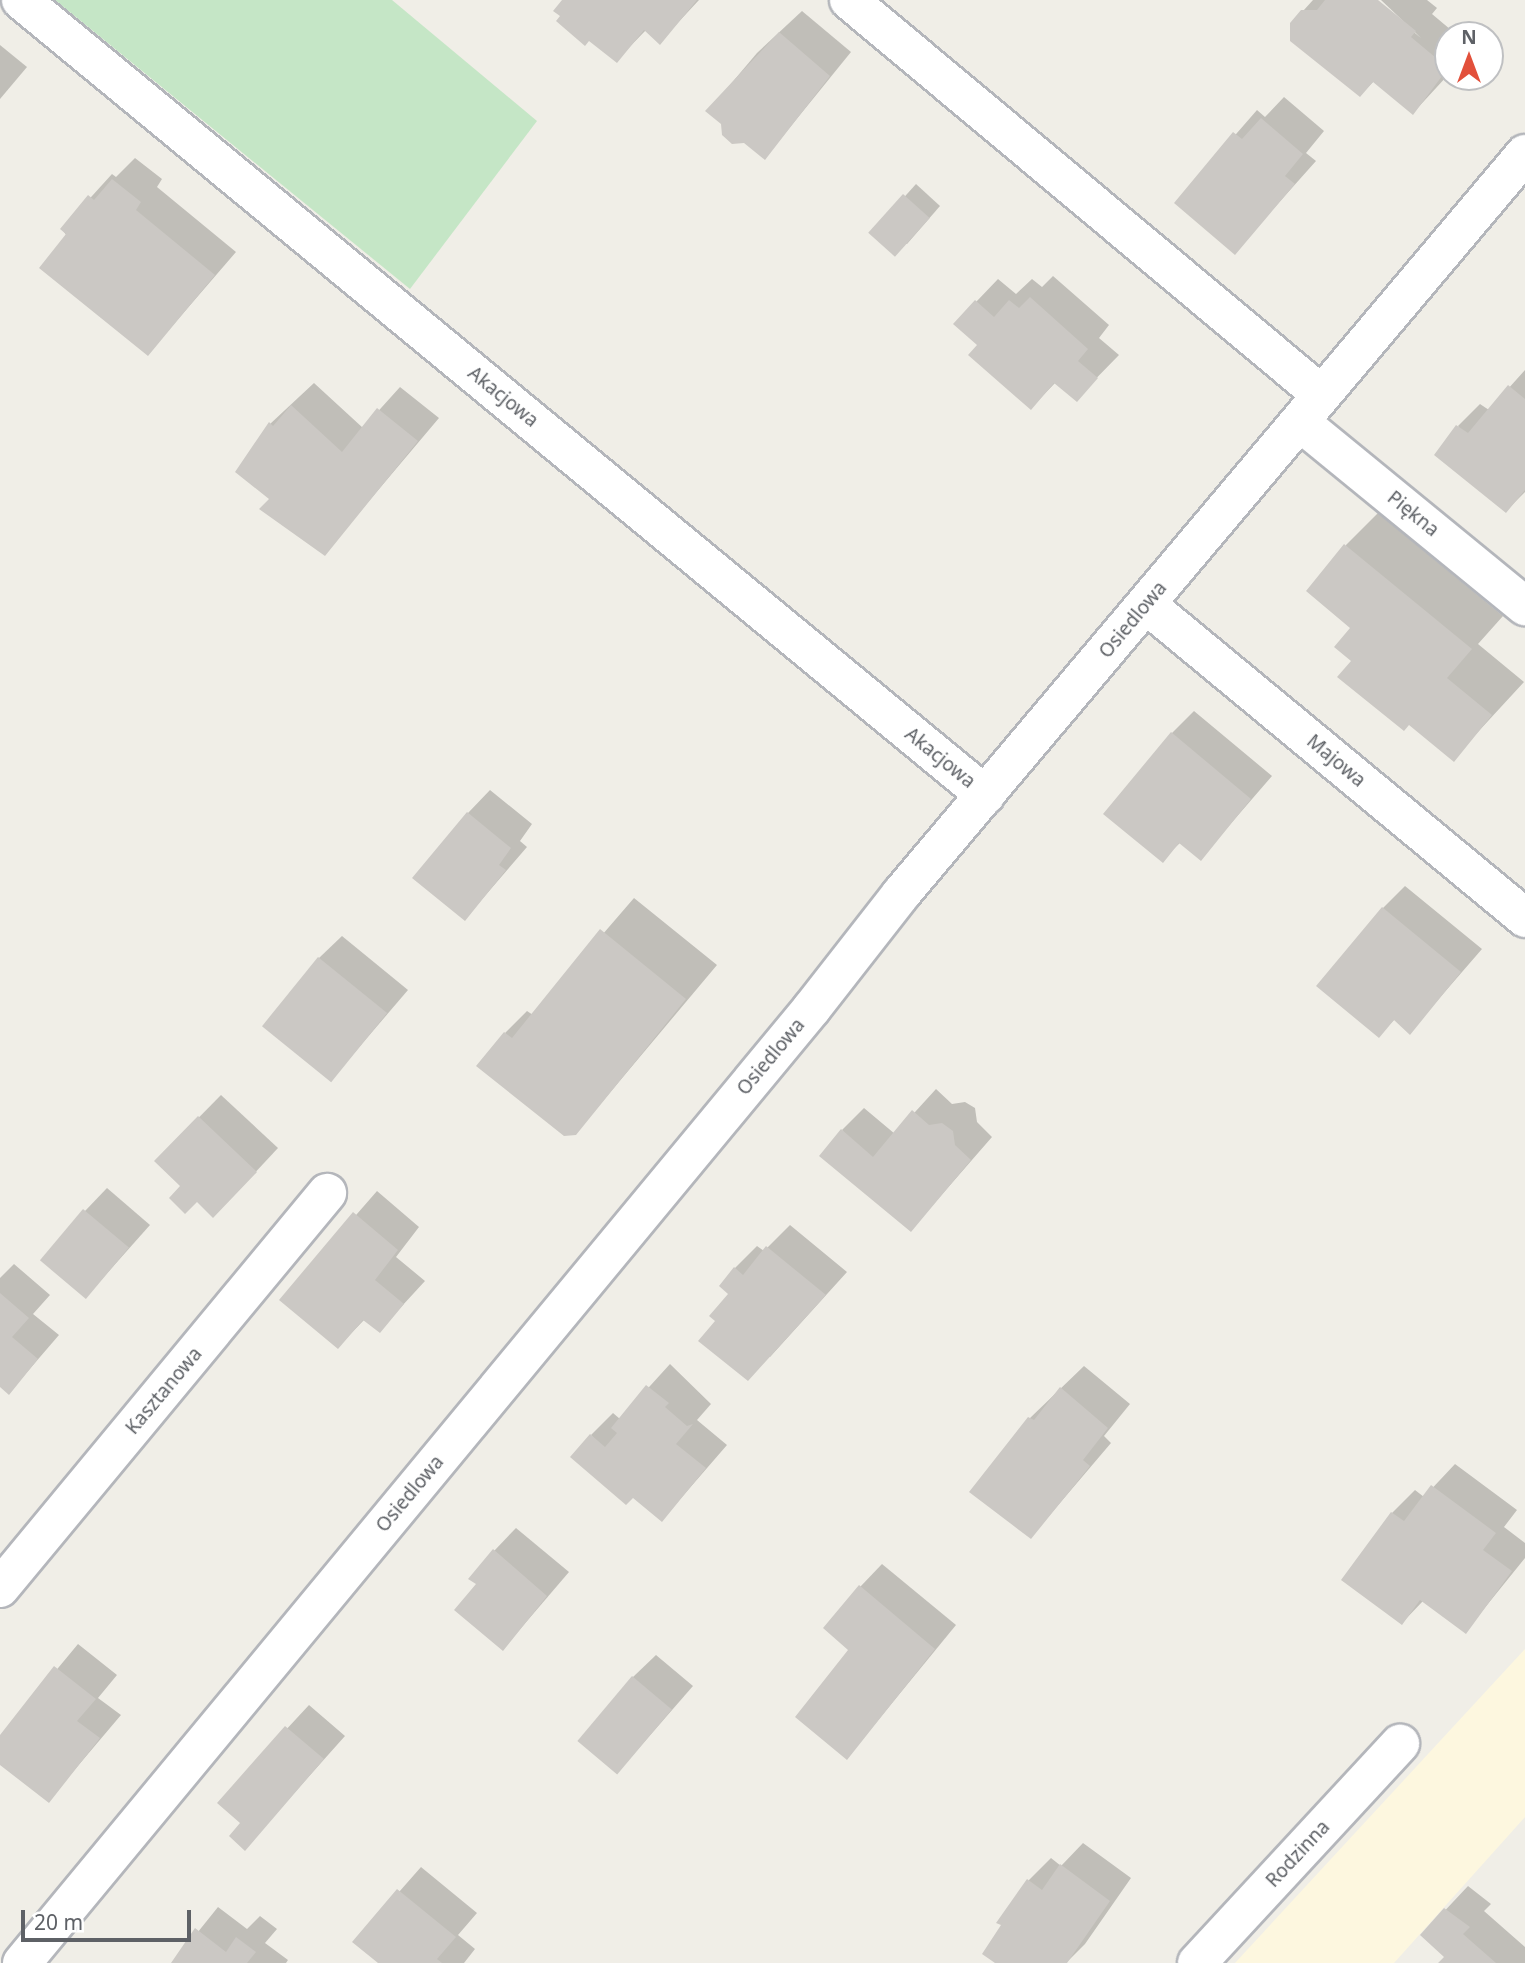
<!DOCTYPE html>
<meta charset="utf-8">
<style>
body{margin:0}
#map{position:relative;width:1525px;height:1963px;overflow:hidden;background:#f0eee7;font-family:"Noto Sans",sans-serif}
div>[style]{position:absolute}
[style*='--x']{left:calc(var(--x)*1px);top:calc(var(--y)*1px);width:calc(var(--w)*1px);rotate:calc(var(--a)*1deg)}
.commercial>*{inset:0;background:#fdf7df}
.green>*{inset:0;background:#c5e6c6}
.shadow>*{inset:0;background:#0003}
.building>*{inset:0;background:#cbc8c4;transform-origin:0 0}
.roads{filter:drop-shadow(2px 0 #b4b6bb) drop-shadow(-2px 0 #b4b6bb) drop-shadow(0 2px #b4b6bb) drop-shadow(0 -2px #b4b6bb)}
.minor>*{height:38px;margin:-19px;padding:0 19px;transform-origin:19px;border-radius:19px;background:#fff}
span{translate:-50% -50%;white-space:nowrap;text-align:center;line-height:1.15;-webkit-text-stroke:5px #fff;paint-order:stroke}
.street-label{font-size:19px;color:#5e6166}
.north{position:absolute;left:1434px;top:21px;width:70px;height:70px;box-sizing:border-box;background:#fff;border:2px solid #bfc0c2;border-radius:50%;rotate:0deg;font-size:19px;font-weight:700;line-height:28px;text-align:center;color:#5e6166}
.north::after{content:'';display:block;margin:auto;width:24px;height:32px;background:#e2503b;clip-path:polygon(50% 0,100% 100%,50% 72%,0 100%)}
.scale{position:absolute;left:21px;top:1910px;width:170px;height:32px;box-sizing:border-box;border:4px solid #5e6166;border-top:0;padding-left:9px;font-size:21px;line-height:24px;white-space:nowrap;color:#5e6166;-webkit-text-stroke:5px #fff;paint-order:stroke}
</style>
<div id="map">
<div class="commercial">
<i style="clip-path:polygon(1525px 1649px,1525px 1817px,1394px 1963px,1235px 1963px)"></i>
</div>
<div class="green">
<i style="clip-path:polygon(55px 0,392px 0,537px 121px,410px 289px)"></i>
</div>
<div class="shadow">
<i style="clip-path:polygon(564px 0,699px 0,660px 42px,646px 30px,616px 61px,562px 16px)"></i>
<i style="clip-path:polygon(1313px 0,1375px 0,1421px 38px,1381px 0,1427px 0,1437px 8px,1432px 14px,1457px 35px,1448px 35px,1448px 75px,1413px 113px,1374px 81px,1360px 95px,1303px 11px)"></i>
<i style="clip-path:polygon(802px 11px,851px 52px,765px 158px,708px 111px,757px 53px)"></i>
<i style="clip-path:polygon(0 45px,27px 67px,0 99px)"></i>
<i style="clip-path:polygon(1284px 97px,1324px 131px,1306px 153px,1316px 161px,1234px 253px,1176px 203px,1257px 110px,1265px 117px)"></i>
<i style="clip-path:polygon(135px 158px,162px 179px,157px 187px,236px 252px,148px 354px,62px 229px,112px 174px,116px 177px)"></i>
<i style="clip-path:polygon(916px 184px,940px 206px,907px 244px,872px 233px)"></i>
<i style="clip-path:polygon(1053px 276px,1109px 325px,1099px 338px,1119px 355px,1076px 399px,1056px 382px,1031px 408px,979px 345px,955px 324px,998px 279px,1016px 294px,1032px 279px,1042px 287px)"></i>
<i style="clip-path:polygon(1525px 370px,1525px 492px,1506px 511px,1458px 426px,1480px 404px,1489px 410px)"></i>
<i style="clip-path:polygon(314px 383px,363px 428px,400px 387px,439px 418px,325px 553px,271px 499px,270px 424px)"></i>
<i style="clip-path:polygon(1378px 513px,1503px 616px,1478px 644px,1524px 682px,1453px 759px,1353px 661px,1346px 545px)"></i>
<i style="clip-path:polygon(1194px 711px,1272px 776px,1201px 858px,1181px 842px,1162px 860px,1172px 733px)"></i>
<i style="clip-path:polygon(490px 790px,532px 824px,520px 841px,527px 847px,465px 919px,468px 813px)"></i>
<i style="clip-path:polygon(1405px 886px,1482px 949px,1410px 1032px,1395px 1019px,1378px 1036px,1383px 908px)"></i>
<i style="clip-path:polygon(634px 898px,717px 965px,576px 1133px,505px 1033px,527px 1011px,533px 1015px)"></i>
<i style="clip-path:polygon(342px 936px,408px 990px,331px 1080px,319px 958px)"></i>
<i style="clip-path:polygon(936px 1089px,952px 1104px,965px 1102px,975px 1108px,977px 1122px,992px 1137px,911px 1230px,842px 1130px,864px 1108px,895px 1134px)"></i>
<i style="clip-path:polygon(221px 1095px,278px 1148px,236px 1193px,182px 1186px,156px 1161px)"></i>
<i style="clip-path:polygon(107px 1188px,150px 1225px,85px 1298px,85px 1211px)"></i>
<i style="clip-path:polygon(377px 1191px,419px 1227px,396px 1257px,425px 1281px,379px 1331px,365px 1319px,338px 1347px,282px 1300px)"></i>
<i style="clip-path:polygon(790px 1225px,847px 1272px,770px 1357px,717px 1321px,730px 1294px,735px 1268px,757px 1246px,764px 1251px)"></i>
<i style="clip-path:polygon(14px 1264px,50px 1295px,33px 1314px,59px 1335px,9px 1393px,0 1385px,0 1278px)"></i>
<i style="clip-path:polygon(670px 1364px,711px 1404px,697px 1420px,727px 1445px,662px 1520px,591px 1435px,613px 1413px,620px 1419px)"></i>
<i style="clip-path:polygon(1084px 1366px,1130px 1404px,1104px 1436px,1111px 1443px,1031px 1537px,1030px 1418px)"></i>
<i style="clip-path:polygon(1455px 1464px,1517px 1510px,1504px 1527px,1525px 1543px,1525px 1558px,1466px 1631px,1423px 1601px,1402px 1623px,1392px 1513px,1415px 1490px,1424px 1497px)"></i>
<i style="clip-path:polygon(516px 1528px,569px 1572px,503px 1649px,478px 1584px,494px 1551px)"></i>
<i style="clip-path:polygon(882px 1564px,956px 1625px,847px 1758px,860px 1587px)"></i>
<i style="clip-path:polygon(78px 1644px,117px 1675px,98px 1698px,121px 1715px,49px 1800px,0 1762px,0 1738px)"></i>
<i style="clip-path:polygon(656px 1655px,693px 1686px,618px 1772px,633px 1677px)"></i>
<i style="clip-path:polygon(309px 1705px,345px 1736px,245px 1848px,243px 1823px,219px 1802px)"></i>
<i style="clip-path:polygon(1083px 1843px,1131px 1878px,1085px 1944px,1066px 1963px,998px 1963px,1029px 1880px,1051px 1858px,1061px 1866px)"></i>
<i style="clip-path:polygon(421px 1867px,477px 1913px,458px 1935px,475px 1949px,464px 1963px,381px 1963px,355px 1942px)"></i>
<i style="clip-path:polygon(1468px 1886px,1491px 1904px,1484px 1911px,1525px 1947px,1525px 1963px,1441px 1963px,1446px 1956px,1422px 1935px)"></i>
<i style="clip-path:polygon(218px 1907px,247px 1929px,260px 1916px,277px 1929px,265px 1943px,288px 1960px,286px 1963px,173px 1963px)"></i>
</div>
<div class="building">
<i style="clip-path:polygon(562px 0,697px 0,660px 45px,644px 30px,617px 63px,589px 41px,585px 46px,556px 21px,560px 16px,553px 11px)"></i>
<i style="clip-path:polygon(1325px 0,1378px 0,1416px 31px,1411px 37px,1448px 68px,1413px 115px,1373px 82px,1360px 97px,1290px 41px,1290px 23px,1301px 10px,1317px 10px)"></i>
<i style="clip-path:polygon(779px 32px,830px 76px,765px 160px,744px 143px,732px 144px,722px 135px,721px 124px,705px 111px)"></i>
<i style="clip-path:polygon(1261px 118px,1303px 154px,1285px 176px,1295px 184px,1235px 255px,1174px 203px,1233px 132px,1242px 139px)"></i>
<i style="clip-path:polygon(112px 179px,141px 202px,136px 210px,215px 275px,148px 356px,39px 268px,66px 234px,60px 229px,88px 195px,94px 200px)"></i>
<i style="left:903px;top:194px;width:36px;height:52px;rotate:42deg"></i>
<i style="clip-path:polygon(1030px 297px,1088px 349px,1078px 361px,1098px 378px,1077px 402px,1054px 383px,1031px 410px,968px 355px,977px 345px,953px 324px,975px 300px,994px 317px,1009px 300px,1019px 308px)"></i>
<i style="clip-path:polygon(1508px 385px,1525px 399px,1525px 490px,1506px 513px,1434px 455px,1456px 425px,1468px 433px)"></i>
<i style="clip-path:polygon(291px 405px,342px 452px,377px 408px,418px 441px,325px 556px,259px 509px,269px 499px,235px 472px,269px 422px,273px 426px)"></i>
<i style="clip-path:polygon(1344px 544px,1472px 649px,1447px 678px,1492px 715px,1454px 762px,1409px 725px,1404px 731px,1337px 677px,1351px 661px,1334px 647px,1350px 628px,1306px 591px)"></i>
<i style="clip-path:polygon(1171px 732px,1251px 799px,1201px 861px,1179px 843px,1163px 863px,1103px 814px)"></i>
<i style="clip-path:polygon(467px 812px,511px 848px,499px 865px,506px 870px,465px 921px,412px 878px)"></i>
<i style="clip-path:polygon(1382px 907px,1461px 972px,1410px 1035px,1394px 1020px,1379px 1038px,1316px 986px)"></i>
<i style="clip-path:polygon(600px 929px,686px 999px,576px 1135px,564px 1136px,476px 1066px,504px 1032px,512px 1038px)"></i>
<i style="left:318px;top:957px;width:89px;height:89px;rotate:39deg"></i>
<i style="clip-path:polygon(912px 1110px,929px 1125px,942px 1123px,953px 1131px,955px 1145px,971px 1160px,911px 1232px,819px 1156px,841px 1129px,873px 1157px)"></i>
<i style="clip-path:polygon(198px 1116px,257px 1172px,213px 1218px,197px 1202px,185px 1214px,169px 1198px,180px 1186px,154px 1161px)"></i>
<i style="left:83px;top:1209px;width:60px;height:67px;rotate:40deg"></i>
<i style="clip-path:polygon(353px 1212px,398px 1250px,375px 1280px,404px 1304px,380px 1333px,363px 1320px,338px 1349px,279px 1300px)"></i>
<i style="clip-path:polygon(766px 1246px,826px 1295px,748px 1381px,698px 1341px,715px 1321px,709px 1316px,728px 1294px,719px 1286px,734px 1267px,743px 1275px)"></i>
<i style="clip-path:polygon(0 1293px,29px 1318px,12px 1337px,38px 1359px,9px 1395px,0 1387px)"></i>
<i style="clip-path:polygon(646px 1385px,669px 1403px,665px 1407px,687px 1426px,693px 1424px,676px 1444px,706px 1468px,662px 1522px,633px 1498px,626px 1505px,570px 1457px,590px 1434px,605px 1447px,617px 1433px,611px 1428px)"></i>
<i style="clip-path:polygon(1060px 1387px,1108px 1428px,1083px 1460px,1090px 1466px,1031px 1539px,969px 1492px,1028px 1417px,1034px 1420px)"></i>
<i style="clip-path:polygon(1431px 1485px,1496px 1533px,1483px 1550px,1512px 1571px,1466px 1634px,1420px 1600px,1402px 1625px,1341px 1580px,1391px 1512px,1404px 1521px)"></i>
<i style="clip-path:polygon(493px 1549px,547px 1596px,503px 1651px,454px 1610px,476px 1584px,468px 1579px)"></i>
<i style="clip-path:polygon(859px 1585px,935px 1649px,847px 1760px,795px 1717px,848px 1650px,823px 1628px)"></i>
<i style="clip-path:polygon(54px 1666px,96px 1699px,77px 1721px,100px 1738px,49px 1803px,0 1765px,0 1735px)"></i>
<i style="left:632px;top:1676px;width:52px;height:85px;rotate:40deg"></i>
<i style="clip-path:polygon(285px 1726px,324px 1759px,245px 1851px,229px 1836px,240px 1823px,217px 1803px)"></i>
<i style="clip-path:polygon(1060px 1864px,1110px 1901px,1067px 1963px,995px 1963px,982px 1954px,1001px 1925px,996px 1923px,1027px 1879px,1042px 1890px)"></i>
<i style="clip-path:polygon(397px 1889px,456px 1937px,437px 1959px,442px 1963px,378px 1963px,352px 1942px)"></i>
<i style="clip-path:polygon(1444px 1908px,1470px 1927px,1463px 1934px,1496px 1963px,1438px 1963px,1444px 1957px,1420px 1935px)"></i>
<i style="clip-path:polygon(195px 1928px,226px 1952px,236px 1937px,256px 1952px,247px 1963px,171px 1963px)"></i>
</div>
<div class="roads">
<div class="minor">
<i style="--x:21;--y:0;--w:1250;--a:39.51"></i>
<i style="--x:849;--y:0;--w:616;--a:39.87"></i>
<i style="--x:1300;--y:422;--w:291;--a:39.3"></i>
<i style="--x:1147;--y:605;--w:491;--a:39.6"></i>
<i style="--x:0;--y:1588;--w:513;--a:-50.38"></i>
<i style="--x:22;--y:1963;--w:1239;--a:-50.4"></i>
<i style="--x:812;--y:1008;--w:145;--a:-52"></i>
<i style="--x:901;--y:894;--w:968;--a:-49.86"></i>
<i style="--x:1197;--y:1963;--w:299;--a:-47.2"></i>
</div>
</div>
<div class="street-label">
<span style="left:503px;top:397px;rotate:39deg">Akacjowa</span>
<span style="left:1413px;top:514px;rotate:39deg">Piękna</span>
<span style="left:1133px;top:620px;rotate:-50deg">Osiedlowa</span>
<span style="left:940px;top:758px;rotate:39deg">Akacjowa</span>
<span style="left:1336px;top:761px;rotate:40deg">Majowa</span>
<span style="left:771px;top:1057px;rotate:-50deg">Osiedlowa</span>
<span style="left:164px;top:1391px;rotate:-50deg">Kasztanowa</span>
<span style="left:410px;top:1494px;rotate:-50deg">Osiedlowa</span>
<span style="left:1298px;top:1854px;rotate:-47deg">Rodzinna</span>
</div>
<div class="north">N</div>
<div class="scale">20 m</div>
</div>
